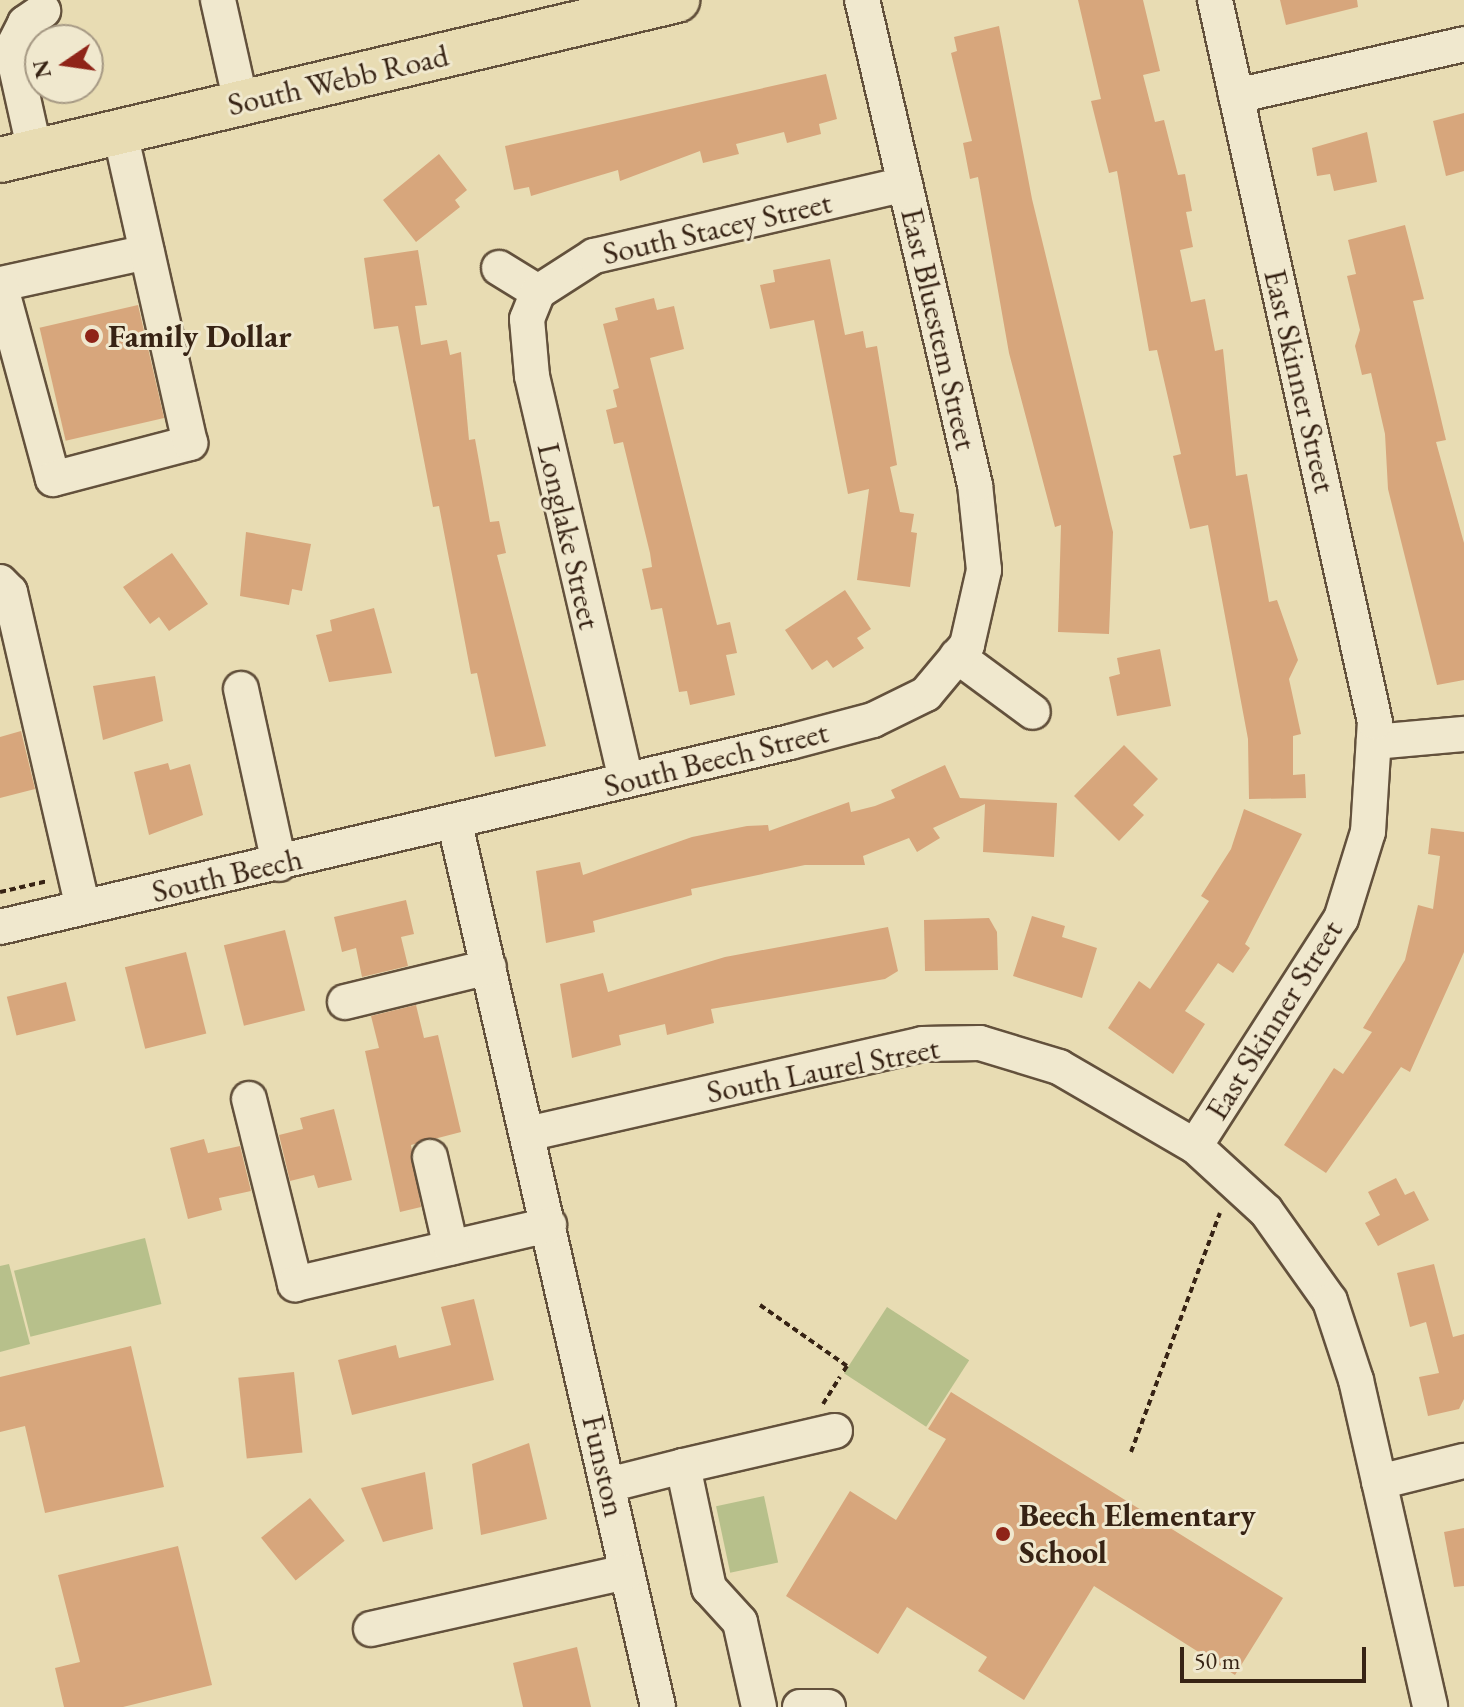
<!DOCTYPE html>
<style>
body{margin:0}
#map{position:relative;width:1464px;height:1707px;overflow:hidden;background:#e8dcb3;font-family:"EB Garamond",serif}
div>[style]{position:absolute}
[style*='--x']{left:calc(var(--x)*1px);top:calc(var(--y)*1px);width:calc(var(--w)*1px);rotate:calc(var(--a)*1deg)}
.green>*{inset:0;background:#b7c08b;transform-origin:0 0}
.building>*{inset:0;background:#d7a67c;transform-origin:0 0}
.path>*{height:4px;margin-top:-2px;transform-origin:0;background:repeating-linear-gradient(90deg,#372314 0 6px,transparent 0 10px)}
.roads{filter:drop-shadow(2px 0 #63513c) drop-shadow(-2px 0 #63513c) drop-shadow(0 2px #63513c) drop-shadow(0 -2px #63513c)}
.minor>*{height:34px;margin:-17px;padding:0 17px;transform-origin:17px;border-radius:17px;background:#f0e8ce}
.major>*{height:44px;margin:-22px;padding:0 22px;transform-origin:22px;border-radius:22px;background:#e8dcb3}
.dots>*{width:22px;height:22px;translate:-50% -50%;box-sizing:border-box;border:4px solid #f0e8ce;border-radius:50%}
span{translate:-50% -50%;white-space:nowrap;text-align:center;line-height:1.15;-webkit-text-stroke:6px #f0e8ce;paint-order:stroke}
.street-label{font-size:32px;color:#372314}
.poi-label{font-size:32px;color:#372314;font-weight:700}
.left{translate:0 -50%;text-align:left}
.north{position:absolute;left:24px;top:24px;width:80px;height:80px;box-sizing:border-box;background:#f0e8ce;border:2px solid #a69984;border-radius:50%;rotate:257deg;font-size:22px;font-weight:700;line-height:32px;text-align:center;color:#372314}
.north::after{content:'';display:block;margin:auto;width:28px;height:36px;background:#8f2418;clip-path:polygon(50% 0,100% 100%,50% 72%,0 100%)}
.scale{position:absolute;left:1180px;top:1647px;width:186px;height:36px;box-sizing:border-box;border:4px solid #372314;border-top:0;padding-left:10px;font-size:24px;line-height:28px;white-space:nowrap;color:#372314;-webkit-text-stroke:6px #f0e8ce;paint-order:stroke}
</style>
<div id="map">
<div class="green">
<i style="left:145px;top:1238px;width:68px;height:135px;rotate:76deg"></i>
<i style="clip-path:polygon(9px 1264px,30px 1344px,0 1352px,0 1266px)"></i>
<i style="left:887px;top:1307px;width:98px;height:79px;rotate:33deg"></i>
<i style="left:764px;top:1496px;width:68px;height:49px;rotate:78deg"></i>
</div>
<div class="building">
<i style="clip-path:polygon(1078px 0,1143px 0,1160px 71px,1143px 75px,1155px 122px,1164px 120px,1178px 175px,1185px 174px,1192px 211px,1186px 212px,1193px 247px,1180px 250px,1191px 302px,1205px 299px,1215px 351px,1223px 349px,1236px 476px,1247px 474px,1269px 602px,1277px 600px,1298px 660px,1289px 679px,1301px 734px,1293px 736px,1293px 775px,1305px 774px,1306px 798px,1249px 799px,1248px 739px,1208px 525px,1190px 529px,1173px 456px,1181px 454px,1157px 350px,1149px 351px,1117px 171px,1109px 173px,1091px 101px,1101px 99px)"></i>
<i style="clip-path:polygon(1280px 0,1357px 0,1358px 7px,1286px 25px)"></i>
<i style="clip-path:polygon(999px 26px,1032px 199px,1113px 532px,1109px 634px,1058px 632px,1061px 525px,1055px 527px,1009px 353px,978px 177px,970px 179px,963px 143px,972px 141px,951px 53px,957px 51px,954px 37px)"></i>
<i style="clip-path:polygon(826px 74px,837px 119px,819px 124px,821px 134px,787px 143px,784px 132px,736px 144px,739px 154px,703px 163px,700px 151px,620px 181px,618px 170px,531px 196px,529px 187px,514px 190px,505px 146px)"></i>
<i style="clip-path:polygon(1464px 113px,1464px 171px,1446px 176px,1433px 121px)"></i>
<i style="clip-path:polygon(1367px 132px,1377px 182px,1334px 191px,1330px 174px,1317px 176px,1312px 148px)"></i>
<i style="clip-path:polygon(439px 154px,467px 190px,455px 200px,460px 207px,416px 242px,383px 200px)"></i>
<i style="clip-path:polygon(1405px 225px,1424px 299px,1413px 301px,1446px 440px,1436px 442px,1464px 543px,1464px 680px,1437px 685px,1388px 489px,1385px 434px,1371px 373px,1362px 375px,1355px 346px,1360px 330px,1347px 276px,1356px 274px,1348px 240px)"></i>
<i style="clip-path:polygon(418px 250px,427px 305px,415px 306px,421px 345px,447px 340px,450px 355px,461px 352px,469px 440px,475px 439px,490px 522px,499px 521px,506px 553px,497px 555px,546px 746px,495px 757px,477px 673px,471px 674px,439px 506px,433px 507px,398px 326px,374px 329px,364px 258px)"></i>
<i style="clip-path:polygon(830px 259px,845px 335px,863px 331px,866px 348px,877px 346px,897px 465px,890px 467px,900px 512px,914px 514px,911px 532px,917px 533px,910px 587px,857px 580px,869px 489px,848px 494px,814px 320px,770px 329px,760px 285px,775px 282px,773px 270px)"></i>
<i style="clip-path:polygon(654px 298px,657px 310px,674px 306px,684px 349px,650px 358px,717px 625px,730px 622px,737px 653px,726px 655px,735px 695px,690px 705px,687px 691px,679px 692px,662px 608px,651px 610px,642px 569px,652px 567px,650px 553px,623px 442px,614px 444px,606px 410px,617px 407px,613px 390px,619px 388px,603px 324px,618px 320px,615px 308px)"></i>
<i style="left:138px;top:305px;width:116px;height:101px;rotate:77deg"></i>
<i style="clip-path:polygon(246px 532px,311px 544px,302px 591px,292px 589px,289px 605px,240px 596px)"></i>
<i style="clip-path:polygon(172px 553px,208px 604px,169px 631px,159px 617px,150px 624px,123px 587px)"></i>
<i style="clip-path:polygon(845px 590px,871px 629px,857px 638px,864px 648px,833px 668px,827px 660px,812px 670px,785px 630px)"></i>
<i style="clip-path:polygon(374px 608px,392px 673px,329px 682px,316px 635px,332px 631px,330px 620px)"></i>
<i style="clip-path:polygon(1160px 649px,1171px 706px,1117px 716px,1109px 677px,1120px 674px,1117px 658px)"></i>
<i style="clip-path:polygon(155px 676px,163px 721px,103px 740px,93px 686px)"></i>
<i style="clip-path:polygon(21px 731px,35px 789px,0 798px,0 737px)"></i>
<i style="clip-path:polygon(1124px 745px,1158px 779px,1133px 805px,1144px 815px,1119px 841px,1074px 796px)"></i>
<i style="clip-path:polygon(168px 763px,170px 770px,190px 764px,203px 815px,149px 835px,134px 772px)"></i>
<i style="clip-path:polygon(945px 765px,960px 798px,1057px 803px,1054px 857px,983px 852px,985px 804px,933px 828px,940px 838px,917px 852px,909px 838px,863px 856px,865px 865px,805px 865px,691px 889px,692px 895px,593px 921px,595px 932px,546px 943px,536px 871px,580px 862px,583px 875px,692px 837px,747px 826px,768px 825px,769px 831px,849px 802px,851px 812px,875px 806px,895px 798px,891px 790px)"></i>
<i style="clip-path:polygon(1244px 809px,1302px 834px,1245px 944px,1250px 948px,1233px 973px,1218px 963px,1185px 1011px,1205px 1024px,1173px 1074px,1108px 1028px,1139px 981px,1150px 989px,1209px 901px,1201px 896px,1231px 849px)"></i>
<i style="clip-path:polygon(1431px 828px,1464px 832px,1464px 952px,1410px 1072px,1401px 1067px,1326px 1173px,1284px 1145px,1334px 1068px,1343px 1074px,1372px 1032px,1363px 1028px,1405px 960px,1418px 905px,1433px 909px,1440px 856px,1428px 854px)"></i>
<i style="clip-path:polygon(406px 900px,414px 934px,401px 937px,408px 966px,362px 977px,356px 948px,342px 952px,334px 917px)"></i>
<i style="clip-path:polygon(1032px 916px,1065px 926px,1062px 937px,1097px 948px,1082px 998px,1013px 976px)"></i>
<i style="clip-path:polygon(989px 918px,997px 932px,998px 970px,925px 971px,924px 920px)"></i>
<i style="clip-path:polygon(888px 927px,898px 971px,885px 979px,711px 1009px,714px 1023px,667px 1035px,665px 1024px,619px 1035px,621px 1045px,572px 1058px,560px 984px,603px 973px,608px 992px,725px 957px)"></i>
<i style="left:285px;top:930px;width:83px;height:63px;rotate:76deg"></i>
<i style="left:186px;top:952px;width:84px;height:63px;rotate:76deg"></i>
<i style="left:66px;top:982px;width:40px;height:61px;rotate:76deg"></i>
<i style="clip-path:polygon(416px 1005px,424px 1038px,438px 1035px,461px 1132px,411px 1145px,421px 1207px,400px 1212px,365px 1051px,379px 1048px,371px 1016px)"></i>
<i style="clip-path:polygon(334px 1109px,352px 1180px,318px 1188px,314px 1175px,290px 1181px,279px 1135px,303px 1129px,300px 1118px)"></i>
<i style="clip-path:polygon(204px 1139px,208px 1153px,240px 1146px,251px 1191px,219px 1198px,222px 1210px,188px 1219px,170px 1148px)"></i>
<i style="clip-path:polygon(1396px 1178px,1405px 1195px,1414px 1191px,1429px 1220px,1378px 1246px,1365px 1223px,1380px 1215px,1368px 1192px)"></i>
<i style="clip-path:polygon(1434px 1264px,1453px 1337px,1464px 1334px,1464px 1399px,1459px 1409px,1428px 1416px,1419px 1377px,1439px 1373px,1426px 1322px,1410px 1327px,1397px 1273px)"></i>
<i style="clip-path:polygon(474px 1299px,494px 1380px,352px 1415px,338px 1360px,396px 1345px,399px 1358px,451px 1345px,441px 1307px)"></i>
<i style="clip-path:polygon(131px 1346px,164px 1487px,45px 1513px,25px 1426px,0 1432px,0 1377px)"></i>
<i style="left:294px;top:1372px;width:81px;height:56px;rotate:84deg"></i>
<i style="clip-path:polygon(951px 1392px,1283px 1598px,1235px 1675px,1094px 1586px,1024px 1700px,978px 1671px,987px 1657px,907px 1607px,878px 1654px,786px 1596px,850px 1491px,896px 1520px,946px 1439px,928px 1429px)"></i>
<i style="clip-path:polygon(529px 1443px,547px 1519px,481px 1535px,472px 1464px)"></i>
<i style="clip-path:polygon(425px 1472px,433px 1529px,383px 1542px,361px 1488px)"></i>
<i style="left:310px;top:1498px;width:55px;height:63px;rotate:51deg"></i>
<i style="clip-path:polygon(1464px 1528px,1464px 1586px,1454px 1587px,1444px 1532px)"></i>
<i style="clip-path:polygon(178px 1546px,212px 1685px,123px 1707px,64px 1707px,55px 1668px,80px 1662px,58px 1575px)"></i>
<i style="clip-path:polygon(577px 1647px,591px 1707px,523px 1707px,513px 1663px)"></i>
</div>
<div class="path">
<i style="--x:0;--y:892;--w:49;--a:-12.9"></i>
<i style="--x:760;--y:1305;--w:106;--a:35"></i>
<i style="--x:847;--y:1366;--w:7;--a:124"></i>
<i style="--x:823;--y:1404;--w:32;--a:-58"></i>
<i style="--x:1131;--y:1452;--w:255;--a:-69.6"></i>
</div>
<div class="roads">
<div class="minor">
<i style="--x:218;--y:0;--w:106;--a:77.4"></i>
<i style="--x:1236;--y:96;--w:234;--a:-12.8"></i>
<i style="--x:35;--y:152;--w:106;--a:-102.6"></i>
<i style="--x:12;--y:49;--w:29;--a:-63"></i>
<i style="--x:25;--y:23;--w:22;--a:-34"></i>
<i style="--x:499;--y:268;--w:46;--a:31.6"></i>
<i style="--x:5;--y:283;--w:145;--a:-12.3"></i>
<i style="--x:0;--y:284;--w:202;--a:74.8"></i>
<i style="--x:53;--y:479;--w:142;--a:-14.7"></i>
<i style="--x:190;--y:443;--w:319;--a:-102.7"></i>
<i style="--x:0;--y:582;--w:14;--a:45"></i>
<i style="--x:10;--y:592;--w:323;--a:77"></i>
<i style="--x:957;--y:656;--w:94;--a:36.4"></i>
<i style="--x:241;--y:689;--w:179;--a:77.7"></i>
<i style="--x:1374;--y:742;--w:90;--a:-5.1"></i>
<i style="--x:626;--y:780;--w:415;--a:-103.1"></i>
<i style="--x:532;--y:376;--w:57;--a:-95"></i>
<i style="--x:527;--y:319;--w:29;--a:-68"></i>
<i style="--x:538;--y:292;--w:67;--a:-32.7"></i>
<i style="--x:594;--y:256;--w:319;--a:-13"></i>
<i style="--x:455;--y:824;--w:906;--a:77.05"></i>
<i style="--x:0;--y:927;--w:811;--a:-13.18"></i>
<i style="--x:790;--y:742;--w:86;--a:-14.8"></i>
<i style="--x:873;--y:720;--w:59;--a:-26.1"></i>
<i style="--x:926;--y:694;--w:64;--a:-50.1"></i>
<i style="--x:967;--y:645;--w:77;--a:-77.2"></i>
<i style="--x:984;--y:570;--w:85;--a:-96"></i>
<i style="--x:975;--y:485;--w:498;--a:-103.1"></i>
<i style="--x:345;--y:1002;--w:148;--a:-13.7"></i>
<i style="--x:249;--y:1099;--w:191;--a:76"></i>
<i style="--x:295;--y:1284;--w:261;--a:-13.1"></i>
<i style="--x:527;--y:1134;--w:405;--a:-12.8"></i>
<i style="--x:922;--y:1044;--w:58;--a:-1"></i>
<i style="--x:980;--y:1043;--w:83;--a:16.9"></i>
<i style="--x:1059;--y:1067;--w:157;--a:30.2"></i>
<i style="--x:1195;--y:1146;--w:96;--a:42.5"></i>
<i style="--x:1266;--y:1211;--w:110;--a:54.6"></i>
<i style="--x:1330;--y:1301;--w:83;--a:71.8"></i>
<i style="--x:1356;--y:1380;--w:335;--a:77.2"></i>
<i style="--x:1195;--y:1146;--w:270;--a:-57.3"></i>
<i style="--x:1341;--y:919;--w:91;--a:-72.8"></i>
<i style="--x:1368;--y:832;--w:110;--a:-86.4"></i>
<i style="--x:1375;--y:722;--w:740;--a:-102.5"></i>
<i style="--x:430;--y:1157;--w:93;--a:77"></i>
<i style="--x:683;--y:1466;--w:156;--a:-13"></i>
<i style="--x:1379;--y:1482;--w:88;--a:-13.9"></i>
<i style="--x:608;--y:1485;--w:77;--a:-14.2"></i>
<i style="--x:683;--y:1466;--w:125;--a:78"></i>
<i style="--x:709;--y:1588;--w:46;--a:47.6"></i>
<i style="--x:740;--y:1622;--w:87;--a:77.4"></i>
<i style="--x:371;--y:1629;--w:262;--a:-12.6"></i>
<i style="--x:800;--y:1707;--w:28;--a:0"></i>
</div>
<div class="major">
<i style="--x:0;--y:160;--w:696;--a:-13.3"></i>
</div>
</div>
<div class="dots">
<i style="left:92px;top:336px;background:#8f2418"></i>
<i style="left:1003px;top:1534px;background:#8f2418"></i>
</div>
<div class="street-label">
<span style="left:338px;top:80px;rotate:-13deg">South Webb Road</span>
<span style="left:717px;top:228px;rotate:-13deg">South Stacey Street</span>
<span style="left:939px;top:329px;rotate:77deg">East Bluestem Street</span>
<span style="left:1300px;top:381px;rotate:77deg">East Skinner Street</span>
<span style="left:569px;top:536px;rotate:77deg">Longlake Street</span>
<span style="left:716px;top:759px;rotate:-14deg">South Beech Street</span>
<span style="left:227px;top:875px;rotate:-13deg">South Beech</span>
<span style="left:1274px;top:1020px;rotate:-58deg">East Skinner Street</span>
<span style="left:823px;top:1070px;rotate:-11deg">South Laurel Street</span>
<span style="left:604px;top:1466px;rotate:77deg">Funston</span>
</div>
<div class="poi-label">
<span class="left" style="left:108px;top:336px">Family Dollar</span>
<span class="left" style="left:1019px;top:1534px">Beech Elementary<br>School</span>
</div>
<div class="north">N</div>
<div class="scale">50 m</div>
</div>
